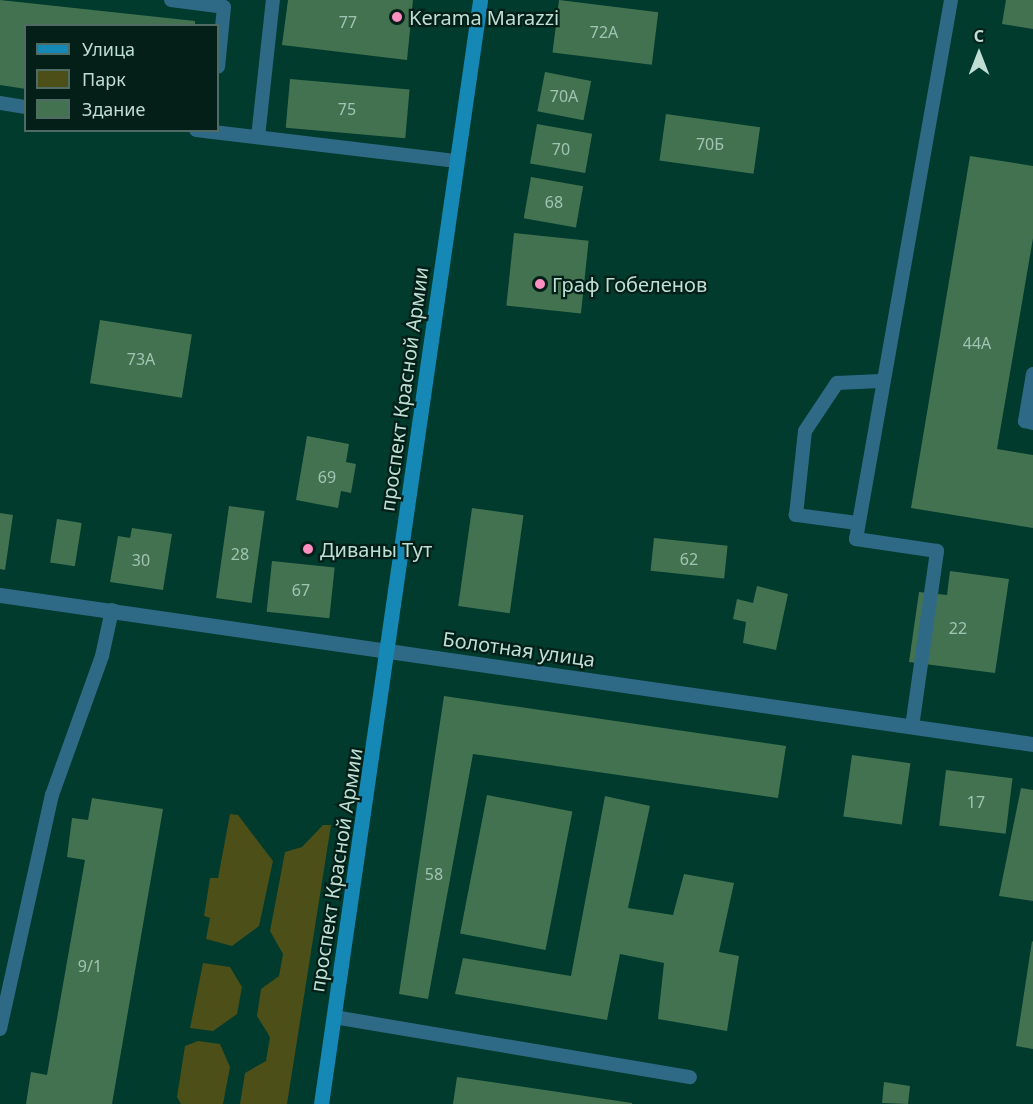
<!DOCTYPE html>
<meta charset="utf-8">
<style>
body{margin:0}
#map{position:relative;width:1033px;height:1104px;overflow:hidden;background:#013b2e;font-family:"Noto Sans",sans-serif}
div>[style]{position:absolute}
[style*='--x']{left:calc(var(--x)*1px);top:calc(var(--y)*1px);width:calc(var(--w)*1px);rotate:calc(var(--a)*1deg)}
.green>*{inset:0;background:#4c4f17}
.building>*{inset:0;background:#437251;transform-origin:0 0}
.service>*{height:14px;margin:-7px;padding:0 7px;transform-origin:7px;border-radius:7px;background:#2e6a86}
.minor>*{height:15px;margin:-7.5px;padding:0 7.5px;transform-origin:7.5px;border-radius:7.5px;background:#2e6a86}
.secondary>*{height:15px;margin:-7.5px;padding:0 7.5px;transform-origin:7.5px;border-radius:7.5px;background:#1688b6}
.dots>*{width:16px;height:16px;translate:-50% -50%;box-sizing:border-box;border:3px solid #031f17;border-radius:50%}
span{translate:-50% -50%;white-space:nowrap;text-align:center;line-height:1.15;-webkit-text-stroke:4.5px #031f17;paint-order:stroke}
.number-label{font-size:16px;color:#a0c4b3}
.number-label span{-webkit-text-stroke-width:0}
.poi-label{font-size:20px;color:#bfdfd4}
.left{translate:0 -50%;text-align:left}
.street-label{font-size:20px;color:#bfdfd4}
.legend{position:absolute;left:24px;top:24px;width:195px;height:108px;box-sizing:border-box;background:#031f17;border:2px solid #4e6c63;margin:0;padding:8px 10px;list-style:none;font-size:18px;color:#bfdfd4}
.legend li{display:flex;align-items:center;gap:12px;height:30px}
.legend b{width:30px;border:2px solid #4e6c63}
.north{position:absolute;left:949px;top:24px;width:60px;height:60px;-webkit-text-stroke:4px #031f17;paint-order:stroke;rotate:0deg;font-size:16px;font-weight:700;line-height:24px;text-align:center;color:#bfdfd4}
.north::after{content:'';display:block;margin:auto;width:21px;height:27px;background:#bfdfd4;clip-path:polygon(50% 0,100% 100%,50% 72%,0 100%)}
</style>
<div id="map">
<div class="green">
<i style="clip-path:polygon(230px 814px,238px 815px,273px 861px,259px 926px,232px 946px,206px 939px,210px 918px,204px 916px,210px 878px,218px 878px)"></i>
<i style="clip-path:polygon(323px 825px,331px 825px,287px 1104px,240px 1104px,245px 1073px,266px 1061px,270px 1037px,257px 1016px,261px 989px,279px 976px,283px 954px,270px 931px,285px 852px,302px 847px)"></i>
<i style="clip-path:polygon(203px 963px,230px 967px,242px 987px,237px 1014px,213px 1031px,190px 1028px)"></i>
<i style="clip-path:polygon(198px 1041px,220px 1044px,230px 1067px,223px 1104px,181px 1104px,177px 1097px,185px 1046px)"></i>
</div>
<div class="building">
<i style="clip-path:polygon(0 0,195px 21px,195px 26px,26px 26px,26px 89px,0 85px)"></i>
<i style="clip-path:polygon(288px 0,413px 0,407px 60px,282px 45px)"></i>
<i style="left:559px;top:0;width:100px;height:53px;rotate:7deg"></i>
<i style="clip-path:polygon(1006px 0,1033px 0,1033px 29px,1002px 24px)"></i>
<i style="left:545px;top:72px;width:47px;height:40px;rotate:11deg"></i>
<i style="left:290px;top:79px;width:120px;height:49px;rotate:5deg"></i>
<i style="left:666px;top:114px;width:95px;height:47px;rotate:8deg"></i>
<i style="left:537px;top:124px;width:56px;height:40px;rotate:10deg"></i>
<i style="clip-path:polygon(970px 156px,1033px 166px,1033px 238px,997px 449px,1033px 455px,1033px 528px,911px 508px)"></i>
<i style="left:531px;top:177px;width:53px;height:42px;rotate:10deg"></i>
<i style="left:514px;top:233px;width:75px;height:73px;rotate:6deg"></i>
<i style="left:100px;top:320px;width:93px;height:64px;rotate:9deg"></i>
<i style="clip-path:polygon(307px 436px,349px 444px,346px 462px,356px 464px,351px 493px,341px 491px,338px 508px,296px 500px)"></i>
<i style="left:229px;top:506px;width:36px;height:93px;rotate:8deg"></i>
<i style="left:472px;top:508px;width:52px;height:99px;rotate:8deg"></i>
<i style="clip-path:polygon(0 513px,13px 515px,5px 570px,0 569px)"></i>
<i style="left:57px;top:519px;width:25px;height:44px;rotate:9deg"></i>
<i style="clip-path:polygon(132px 528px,172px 534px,163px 590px,110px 582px,118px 536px,130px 538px)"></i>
<i style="left:654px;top:538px;width:74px;height:33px;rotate:6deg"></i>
<i style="left:272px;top:561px;width:63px;height:51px;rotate:6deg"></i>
<i style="clip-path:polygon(950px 571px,1009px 579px,995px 673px,909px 662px,919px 592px,947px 595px)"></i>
<i style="clip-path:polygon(757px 586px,788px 594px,776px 650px,743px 643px,746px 622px,733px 619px,737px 599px,753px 603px)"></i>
<i style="clip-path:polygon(444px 696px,786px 746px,778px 798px,473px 754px,428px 999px,399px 994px)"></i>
<i style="left:852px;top:755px;width:59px;height:62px;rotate:8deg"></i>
<i style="left:946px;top:770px;width:67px;height:56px;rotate:7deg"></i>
<i style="clip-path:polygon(1021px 788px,1033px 790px,1033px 901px,999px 896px)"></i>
<i style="left:487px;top:795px;width:87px;height:141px;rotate:11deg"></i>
<i style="clip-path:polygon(605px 796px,650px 806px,628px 908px,673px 915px,684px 874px,734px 883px,719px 952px,739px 956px,727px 1031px,658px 1019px,664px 963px,620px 954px,607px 1020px,455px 994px,463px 958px,571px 976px)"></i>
<i style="clip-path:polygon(92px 798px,163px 809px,112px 1104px,26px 1104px,31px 1072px,47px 1075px,85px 860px,67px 857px,72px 818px,88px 820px)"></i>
<i style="clip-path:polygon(1032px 941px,1033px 942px,1033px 1049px,1016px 1046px)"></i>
<i style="clip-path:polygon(457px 1077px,632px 1103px,632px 1104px,453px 1104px)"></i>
<i style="clip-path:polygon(884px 1082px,910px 1086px,908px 1104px,882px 1103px)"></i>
</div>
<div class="service">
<i style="--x:171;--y:0;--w:53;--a:7.5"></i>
<i style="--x:224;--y:7;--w:60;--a:95.7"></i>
<i style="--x:0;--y:103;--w:26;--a:9"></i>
<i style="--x:196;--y:130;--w:261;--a:6.8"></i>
<i style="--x:258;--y:137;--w:138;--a:-83.8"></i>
<i style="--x:1033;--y:374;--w:48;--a:99.7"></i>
<i style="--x:1025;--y:421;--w:8;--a:14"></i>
<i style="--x:857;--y:523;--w:62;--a:-172.5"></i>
<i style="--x:796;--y:515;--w:84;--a:-83.9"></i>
<i style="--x:805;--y:431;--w:58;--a:-56.3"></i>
<i style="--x:837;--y:383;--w:43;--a:-2.7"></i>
<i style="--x:912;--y:727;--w:178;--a:-81.9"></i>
<i style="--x:937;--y:551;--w:82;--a:-171.6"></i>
<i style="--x:856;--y:539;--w:547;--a:-80"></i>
<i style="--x:334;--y:1017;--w:361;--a:9.6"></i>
<i style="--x:0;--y:1029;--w:240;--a:-77.5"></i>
<i style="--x:52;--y:795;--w:148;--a:-70.2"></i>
<i style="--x:102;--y:656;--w:47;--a:-77.7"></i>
</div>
<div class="minor">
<i style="--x:0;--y:595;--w:1044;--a:8.21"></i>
</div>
<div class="secondary">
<i style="--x:321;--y:1104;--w:1115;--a:-81.8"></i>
</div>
<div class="dots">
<i style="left:397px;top:17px;background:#fd8fc1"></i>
<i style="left:540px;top:284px;background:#fd8fc1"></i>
<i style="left:308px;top:549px;background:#fd8fc1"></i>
</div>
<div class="number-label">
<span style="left:348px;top:22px">77</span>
<span style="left:604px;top:32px">72А</span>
<span style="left:564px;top:96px">70А</span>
<span style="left:347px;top:109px">75</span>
<span style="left:710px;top:144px">70Б</span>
<span style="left:561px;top:149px">70</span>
<span style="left:554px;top:202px">68</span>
<span style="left:977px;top:343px">44А</span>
<span style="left:141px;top:359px">73А</span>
<span style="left:327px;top:477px">69</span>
<span style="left:240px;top:554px">28</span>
<span style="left:689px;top:559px">62</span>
<span style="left:141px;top:560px">30</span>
<span style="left:301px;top:590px">67</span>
<span style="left:958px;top:628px">22</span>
<span style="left:976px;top:802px">17</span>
<span style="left:434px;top:874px">58</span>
<span style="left:90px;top:966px">9/1</span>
</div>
<div class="poi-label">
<span class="left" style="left:409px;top:17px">Kerama Marazzi</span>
<span class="left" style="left:552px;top:284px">Граф Гобеленов</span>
<span class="left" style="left:320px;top:549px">Диваны Тут</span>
</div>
<div class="street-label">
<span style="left:404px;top:389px;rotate:-82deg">проспект Красной Армии</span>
<span style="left:519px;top:649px;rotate:8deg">Болотная улица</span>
<span style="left:336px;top:870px;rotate:-81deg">проспект Красной Армии</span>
</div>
<ul class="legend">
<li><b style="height:8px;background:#1688b6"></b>Улица</li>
<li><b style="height:16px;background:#4c4f17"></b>Парк</li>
<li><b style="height:16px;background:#437251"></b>Здание</li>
</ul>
<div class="north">С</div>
</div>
